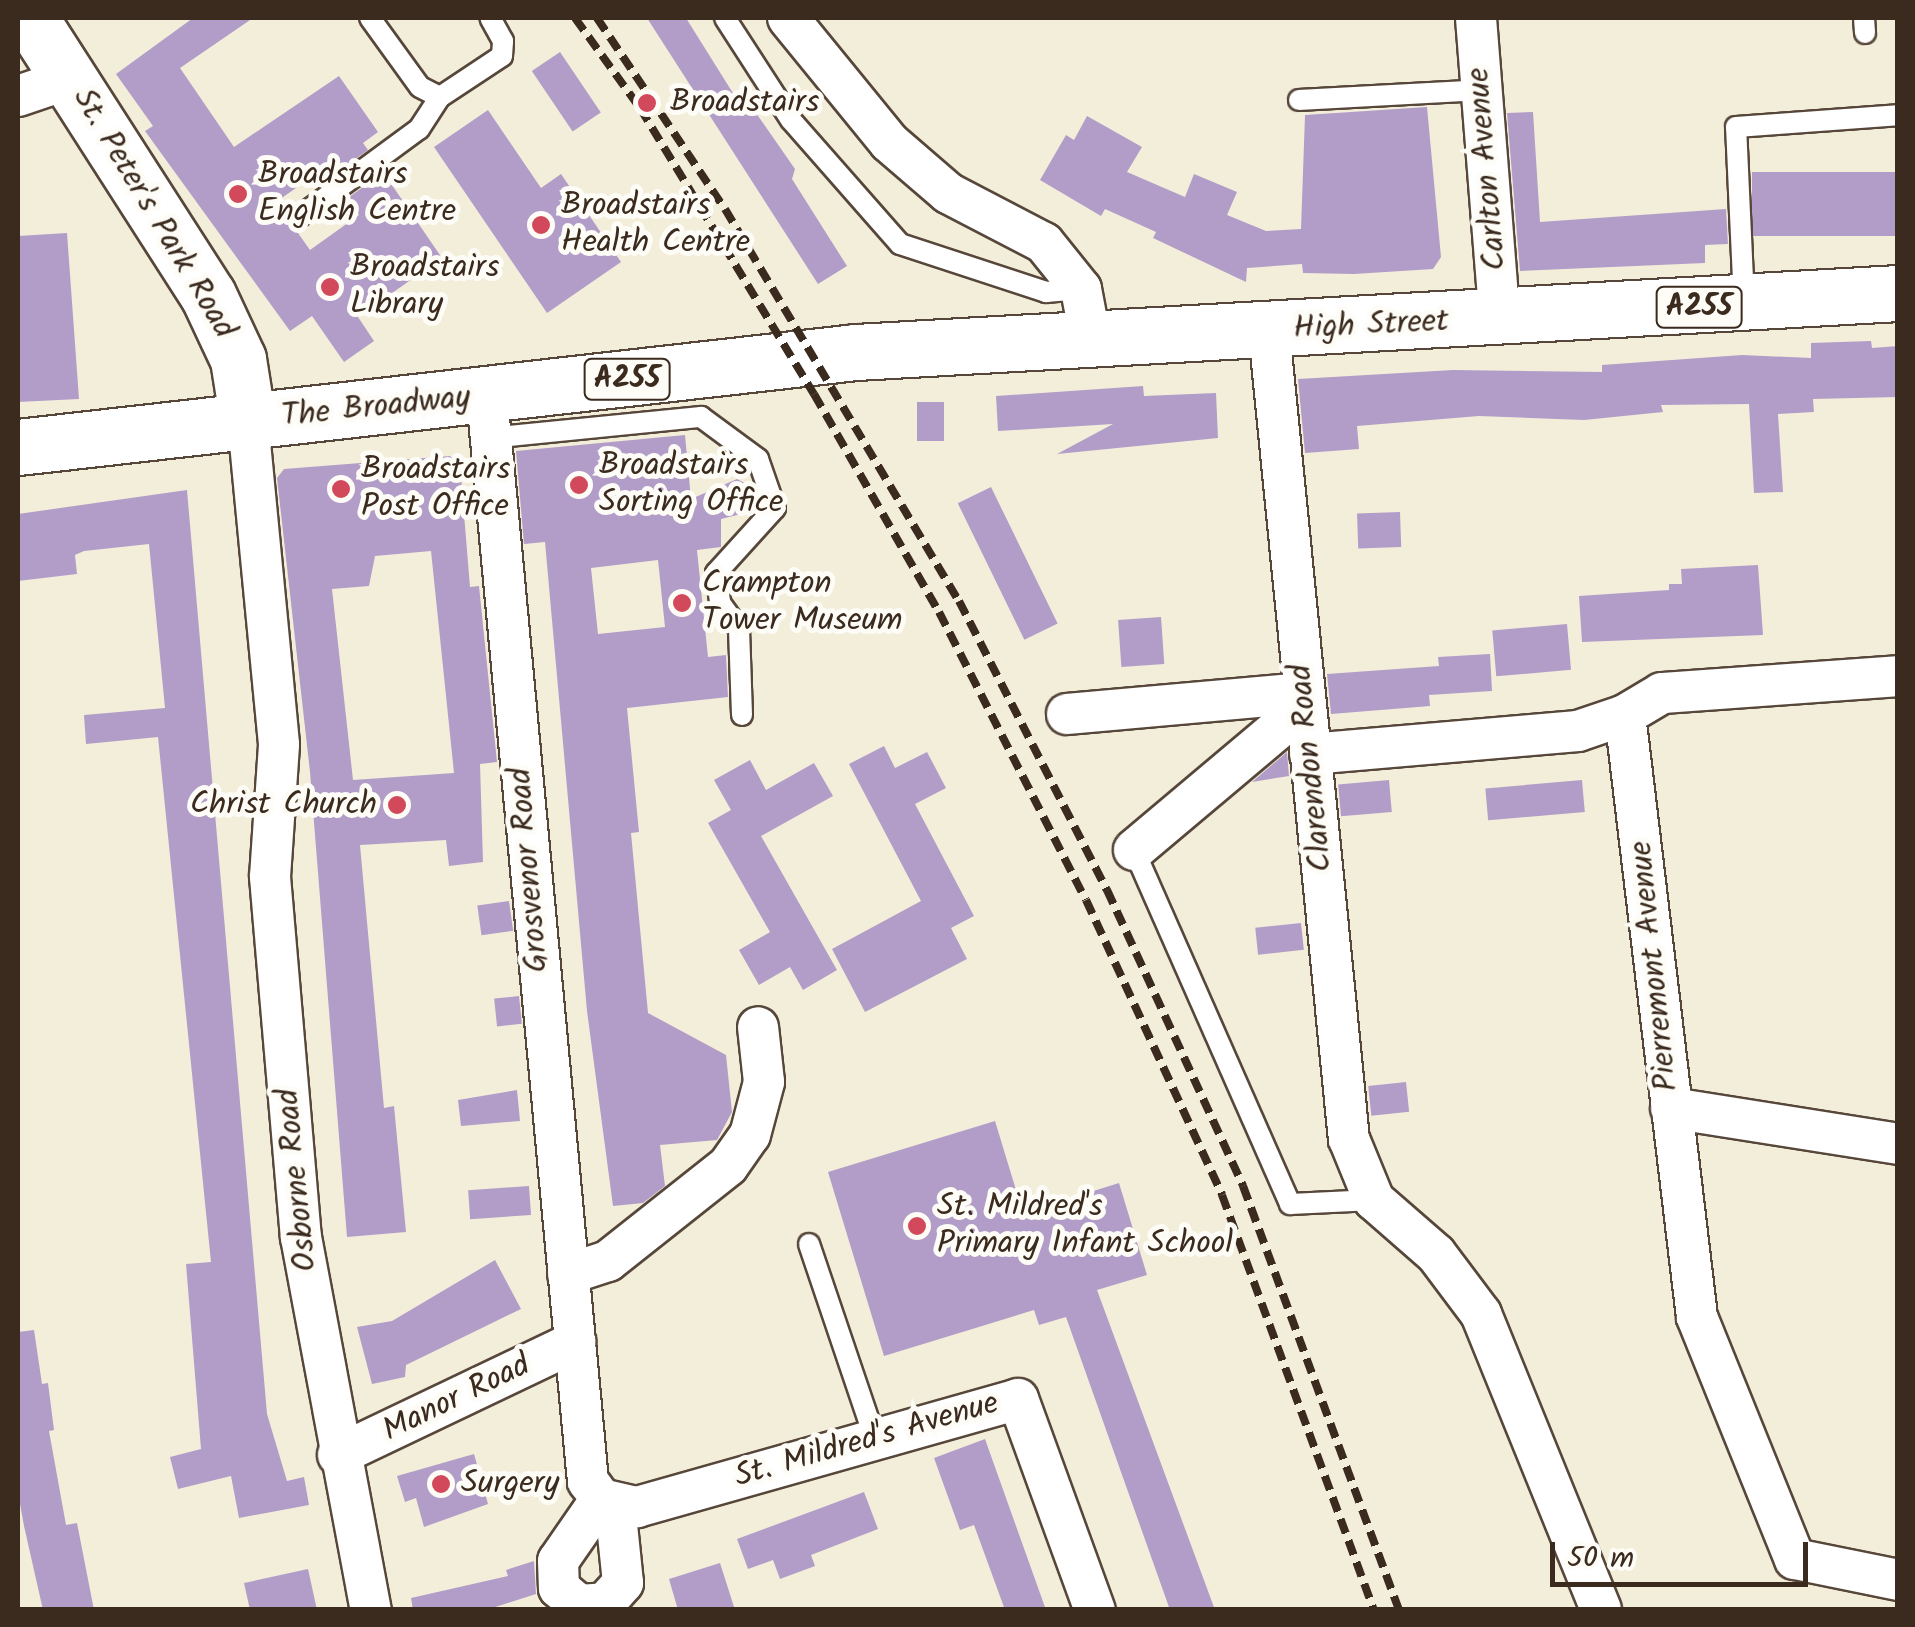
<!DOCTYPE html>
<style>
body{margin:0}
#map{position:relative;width:1915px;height:1627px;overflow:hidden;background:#f3eeda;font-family:Kalam,sans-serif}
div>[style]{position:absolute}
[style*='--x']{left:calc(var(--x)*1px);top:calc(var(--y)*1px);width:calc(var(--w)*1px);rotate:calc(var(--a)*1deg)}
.building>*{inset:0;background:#b29dc8;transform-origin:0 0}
.roads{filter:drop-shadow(2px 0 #57473a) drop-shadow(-2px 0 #57473a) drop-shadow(0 2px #57473a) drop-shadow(0 -2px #57473a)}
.lane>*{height:20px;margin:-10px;padding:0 10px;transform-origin:10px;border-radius:10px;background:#fff}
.street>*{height:40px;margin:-20px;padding:0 20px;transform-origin:20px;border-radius:20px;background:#fff}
.secondary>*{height:55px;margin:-27.5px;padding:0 27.5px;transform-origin:27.5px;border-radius:27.5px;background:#fff}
.primary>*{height:55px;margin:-27.5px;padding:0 27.5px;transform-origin:27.5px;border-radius:27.5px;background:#fff}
.rail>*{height:8px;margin-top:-4px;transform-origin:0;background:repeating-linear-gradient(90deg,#3b2a1e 0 15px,transparent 0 23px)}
.dots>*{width:28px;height:28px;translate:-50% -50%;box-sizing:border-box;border:5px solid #fdfcf7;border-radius:50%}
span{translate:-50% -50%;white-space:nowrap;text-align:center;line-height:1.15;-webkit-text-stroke:10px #fdfcf7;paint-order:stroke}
.shield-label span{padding:2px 8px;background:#fdfcf7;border:2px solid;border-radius:8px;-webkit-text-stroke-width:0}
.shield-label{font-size:30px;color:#3b2a1e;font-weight:700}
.poi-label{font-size:32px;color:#3b2a1e}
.left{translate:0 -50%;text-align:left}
.right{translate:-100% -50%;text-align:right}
.street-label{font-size:32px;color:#3b2a1e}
.frame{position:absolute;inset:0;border:20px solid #3b2a1e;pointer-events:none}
.scale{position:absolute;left:1550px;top:1542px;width:258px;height:45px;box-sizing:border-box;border:5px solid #3b2a1e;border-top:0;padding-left:12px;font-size:30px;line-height:35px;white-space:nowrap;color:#3b2a1e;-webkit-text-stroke:8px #fdfcf7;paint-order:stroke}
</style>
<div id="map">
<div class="building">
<i style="clip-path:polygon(193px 18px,253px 18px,180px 68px,234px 147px,339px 76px,378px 132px,363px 143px,368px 150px,332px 176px,326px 167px,276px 202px,310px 250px,359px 215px,348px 198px,383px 172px,442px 258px,358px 317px,374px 341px,344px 362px,312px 316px,290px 331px,145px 131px,153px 126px,116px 74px)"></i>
<i style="clip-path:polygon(647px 18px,686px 18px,736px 98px,747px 100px,795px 169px,792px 179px,847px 266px,818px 284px)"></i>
<i style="left:560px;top:52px;width:73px;height:34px;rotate:56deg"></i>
<i style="clip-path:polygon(1427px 107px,1441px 257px,1433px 269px,1354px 274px,1303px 273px,1302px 264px,1247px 268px,1246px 282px,1153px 238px,1156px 232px,1105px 209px,1101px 216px,1040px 180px,1066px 135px,1074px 140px,1087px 116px,1142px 147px,1127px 172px,1185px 197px,1194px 174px,1237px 192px,1227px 215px,1266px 231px,1301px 229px,1305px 115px)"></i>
<i style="clip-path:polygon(488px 110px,541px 188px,561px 174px,621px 262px,547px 313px,434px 147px)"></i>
<i style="clip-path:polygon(1533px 112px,1540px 222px,1726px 209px,1728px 244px,1705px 245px,1705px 263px,1520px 271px,1507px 113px)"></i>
<i style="left:1898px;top:172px;width:64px;height:146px;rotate:90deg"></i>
<i style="clip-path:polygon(67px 233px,79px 399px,18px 402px,18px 236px)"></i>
<i style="clip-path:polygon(1871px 341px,1872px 348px,1898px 346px,1898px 397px,1813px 399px,1814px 412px,1778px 414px,1783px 492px,1754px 493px,1749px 404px,1661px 405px,1663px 412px,1584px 420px,1479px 416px,1357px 426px,1359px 449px,1305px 453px,1298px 379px,1453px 370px,1602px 372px,1602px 365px,1742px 355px,1811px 358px,1811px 343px)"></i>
<i style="clip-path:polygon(1143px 386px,1144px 396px,1216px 393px,1218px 438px,1057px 454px,1113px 424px,998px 431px,996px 396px)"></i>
<i style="left:917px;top:402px;width:27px;height:39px"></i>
<i style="clip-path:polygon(evenodd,685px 435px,691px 499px,737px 479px,752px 487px,755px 498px,745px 513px,721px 519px,721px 547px,697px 550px,708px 657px,726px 655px,728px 697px,627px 708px,639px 832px,631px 833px,648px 1013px,726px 1055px,732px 1112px,717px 1140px,660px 1145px,665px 1186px,643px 1203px,613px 1206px,587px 1011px,545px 542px,524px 544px,516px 451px,685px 435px,658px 560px,665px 627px,598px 634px,591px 568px,658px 560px)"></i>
<i style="clip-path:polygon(evenodd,450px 456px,460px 465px,470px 587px,479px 586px,497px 762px,480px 764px,483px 862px,449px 866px,446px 840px,360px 845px,384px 1108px,394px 1106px,406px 1232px,347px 1237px,310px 772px,277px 478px,284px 469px,450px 456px,431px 551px,454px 773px,353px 780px,332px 589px,369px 586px,375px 556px,431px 551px)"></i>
<i style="left:991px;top:487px;width:152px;height:37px;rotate:64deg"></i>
<i style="clip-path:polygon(187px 490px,267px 1414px,287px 1481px,304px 1477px,309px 1505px,239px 1518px,231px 1476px,178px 1489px,170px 1457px,201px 1449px,186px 1264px,211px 1262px,158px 737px,86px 744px,84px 715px,165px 708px,149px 544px,84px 551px,75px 555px,77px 574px,18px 581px,18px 514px)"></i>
<i style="left:1400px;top:512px;width:35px;height:43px;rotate:88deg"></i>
<i style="clip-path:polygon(1758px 565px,1763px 635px,1582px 642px,1579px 596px,1669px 590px,1669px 584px,1682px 584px,1681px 569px)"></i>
<i style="left:1161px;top:617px;width:47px;height:43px;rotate:86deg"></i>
<i style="left:1567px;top:624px;width:46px;height:75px;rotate:85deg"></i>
<i style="clip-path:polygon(1490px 654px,1492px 691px,1429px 695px,1430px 706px,1331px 714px,1327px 674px,1439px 666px,1438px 657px)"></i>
<i style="clip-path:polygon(884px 746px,895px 768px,927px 752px,946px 788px,915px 804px,974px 916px,951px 928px,967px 959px,865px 1012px,832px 949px,921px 901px,849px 764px)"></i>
<i style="clip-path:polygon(1287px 752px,1289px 776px,1252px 782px)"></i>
<i style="clip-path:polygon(750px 760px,766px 790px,814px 763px,833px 796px,761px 836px,837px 970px,803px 990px,790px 967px,759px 985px,739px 950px,770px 932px,708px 823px,731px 810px,714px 780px)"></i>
<i style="left:1389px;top:780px;width:32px;height:51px;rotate:85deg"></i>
<i style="left:1582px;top:780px;width:32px;height:97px;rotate:85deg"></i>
<i style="left:509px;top:901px;width:30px;height:32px;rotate:82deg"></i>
<i style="left:1301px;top:923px;width:27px;height:46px;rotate:84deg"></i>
<i style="left:519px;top:996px;width:28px;height:25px;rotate:84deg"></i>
<i style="left:1406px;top:1082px;width:30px;height:38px;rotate:84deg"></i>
<i style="clip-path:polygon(517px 1090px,520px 1121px,461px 1126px,458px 1100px)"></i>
<i style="clip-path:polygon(995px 1121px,1023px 1213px,1119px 1183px,1147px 1275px,1097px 1290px,1215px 1610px,1170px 1610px,1066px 1317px,1039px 1325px,1034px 1310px,884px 1356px,828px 1172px)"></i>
<i style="left:529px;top:1186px;width:29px;height:61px;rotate:86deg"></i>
<i style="clip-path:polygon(495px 1260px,521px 1309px,406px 1365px,405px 1377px,372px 1384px,357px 1327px,392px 1321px)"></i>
<i style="clip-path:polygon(34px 1330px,42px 1384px,48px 1383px,54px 1430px,49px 1431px,66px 1525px,77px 1523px,94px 1610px,43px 1610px,24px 1526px,18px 1493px,18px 1332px)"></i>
<i style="clip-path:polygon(985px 1439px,1011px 1512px,1046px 1610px,1005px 1610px,974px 1525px,960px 1530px,934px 1458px)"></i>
<i style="clip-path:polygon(474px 1454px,488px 1504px,424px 1527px,416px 1498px,405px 1502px,397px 1476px)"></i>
<i style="clip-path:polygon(864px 1492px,878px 1529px,811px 1555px,815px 1566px,780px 1579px,773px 1560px,748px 1569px,737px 1539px)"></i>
<i style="clip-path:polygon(534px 1561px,536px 1594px,486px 1610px,413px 1610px,411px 1598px,508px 1576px,506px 1570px)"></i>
<i style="clip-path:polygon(720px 1563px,735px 1610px,678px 1610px,669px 1579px)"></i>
<i style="clip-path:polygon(308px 1569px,317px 1610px,250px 1610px,244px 1583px)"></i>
</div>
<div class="roads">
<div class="lane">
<i style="--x:370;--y:18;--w:85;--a:54.1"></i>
<i style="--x:420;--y:87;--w:22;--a:27"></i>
<i style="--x:440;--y:97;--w:74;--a:-33.5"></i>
<i style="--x:502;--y:56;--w:15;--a:-86"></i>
<i style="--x:503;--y:41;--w:26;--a:-119"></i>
<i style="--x:725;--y:18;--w:121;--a:57.1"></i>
<i style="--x:791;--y:120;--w:165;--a:48.7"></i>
<i style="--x:900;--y:244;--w:154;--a:18.2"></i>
<i style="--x:1046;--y:292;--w:35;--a:-5"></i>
<i style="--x:1864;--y:18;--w:15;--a:86"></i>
<i style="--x:1299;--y:100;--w:182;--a:-3.1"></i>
<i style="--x:299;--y:217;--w:149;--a:-36.3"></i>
<i style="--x:419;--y:129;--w:38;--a:-57"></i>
<i style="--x:1744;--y:302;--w:175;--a:-92.6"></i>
<i style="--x:1736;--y:127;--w:162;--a:-4.2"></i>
<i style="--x:489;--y:438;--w:213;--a:-5.7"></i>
<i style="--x:701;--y:417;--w:71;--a:36.4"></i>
<i style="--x:758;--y:459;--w:52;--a:70.9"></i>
<i style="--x:775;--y:508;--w:88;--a:132.2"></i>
<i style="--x:716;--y:573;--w:30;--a:82"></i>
<i style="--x:720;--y:603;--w:32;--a:54"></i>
<i style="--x:739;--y:629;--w:86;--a:88"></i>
<i style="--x:1134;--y:850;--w:387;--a:66.2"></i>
<i style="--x:1290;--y:1204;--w:84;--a:-2.7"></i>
<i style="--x:809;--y:1244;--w:203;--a:71.3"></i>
</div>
<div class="street">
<i style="--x:788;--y:18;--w:160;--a:50.8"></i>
<i style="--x:889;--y:142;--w:78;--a:40.8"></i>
<i style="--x:948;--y:193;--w:108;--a:27.5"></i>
<i style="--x:1044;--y:243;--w:59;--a:51.2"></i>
<i style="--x:1081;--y:289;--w:54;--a:79.3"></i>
<i style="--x:1476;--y:18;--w:303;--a:85.5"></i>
<i style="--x:18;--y:96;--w:56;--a:-18.8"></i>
<i style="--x:1269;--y:331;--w:812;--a:84.35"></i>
<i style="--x:1349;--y:1139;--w:66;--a:67.7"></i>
<i style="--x:1374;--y:1200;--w:82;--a:41.1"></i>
<i style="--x:1436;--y:1254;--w:75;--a:53.1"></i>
<i style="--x:1481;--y:1314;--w:319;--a:67.9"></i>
<i style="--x:487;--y:397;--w:1089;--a:84.68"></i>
<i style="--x:588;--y:1481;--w:22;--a:54"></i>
<i style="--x:601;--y:1499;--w:37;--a:13"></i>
<i style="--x:637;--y:1507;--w:396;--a:-15.8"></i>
<i style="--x:1018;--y:1399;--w:225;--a:70"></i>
<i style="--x:248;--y:422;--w:324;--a:84.5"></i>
<i style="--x:279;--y:745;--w:132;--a:93.9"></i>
<i style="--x:270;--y:877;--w:361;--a:85.1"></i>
<i style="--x:301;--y:1237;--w:380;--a:79.4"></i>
<i style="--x:1067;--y:714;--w:238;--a:-5.1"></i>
<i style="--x:1625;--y:715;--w:606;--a:83.18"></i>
<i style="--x:1697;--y:1317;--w:261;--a:68"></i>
<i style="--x:1795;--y:1559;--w:105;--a:11.5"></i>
<i style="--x:1310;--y:754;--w:269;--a:-4.9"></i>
<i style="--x:1578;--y:731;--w:50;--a:-18.8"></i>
<i style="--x:1625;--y:715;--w:43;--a:-30.7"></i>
<i style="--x:1662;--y:693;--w:237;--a:-4.1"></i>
<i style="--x:1134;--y:850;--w:224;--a:-40.1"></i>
<i style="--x:1671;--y:1108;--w:230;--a:9"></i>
<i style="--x:568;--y:1274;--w:42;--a:-18"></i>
<i style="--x:608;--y:1261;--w:153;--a:-38.4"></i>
<i style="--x:728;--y:1166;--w:38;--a:-55"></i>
<i style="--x:750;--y:1135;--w:55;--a:-75.2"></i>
<i style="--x:764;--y:1082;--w:55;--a:-96.2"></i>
<i style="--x:338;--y:1455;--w:263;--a:-25.5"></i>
<i style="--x:601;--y:1499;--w:75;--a:124.7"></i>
<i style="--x:558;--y:1561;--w:27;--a:88"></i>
<i style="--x:559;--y:1588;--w:26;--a:40"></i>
<i style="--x:579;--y:1605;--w:26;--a:-4"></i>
<i style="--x:605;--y:1603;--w:27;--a:-48"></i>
<i style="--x:623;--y:1583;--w:77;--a:-95.9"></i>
</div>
<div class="secondary">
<i style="--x:30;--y:18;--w:329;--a:57.3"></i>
<i style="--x:208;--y:295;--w:71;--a:64.9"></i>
<i style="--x:238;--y:359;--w:64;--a:81"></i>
</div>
<div class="primary">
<i style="--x:18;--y:447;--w:843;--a:-6.47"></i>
<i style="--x:856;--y:352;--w:1044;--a:-3.24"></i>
</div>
</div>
<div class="rail">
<i style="--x:575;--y:18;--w:111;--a:54.2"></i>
<i style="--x:640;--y:108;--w:335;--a:58.7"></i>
<i style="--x:814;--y:394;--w:251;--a:60.2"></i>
<i style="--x:939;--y:612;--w:323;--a:63"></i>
<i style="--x:1086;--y:900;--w:325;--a:65.2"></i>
<i style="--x:1222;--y:1195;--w:442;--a:69.9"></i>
<i style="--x:597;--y:18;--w:230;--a:56.2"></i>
<i style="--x:725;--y:209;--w:457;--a:59.2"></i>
<i style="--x:959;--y:601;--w:325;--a:62.9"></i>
<i style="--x:1107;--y:890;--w:326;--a:65.3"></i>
<i style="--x:1243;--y:1186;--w:452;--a:69.8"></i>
</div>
<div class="dots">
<i style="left:647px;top:103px;background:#d1495b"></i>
<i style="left:238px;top:194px;background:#d1495b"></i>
<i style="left:541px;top:225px;background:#d1495b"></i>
<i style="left:330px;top:287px;background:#d1495b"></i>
<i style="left:579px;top:485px;background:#d1495b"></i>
<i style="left:341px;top:489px;background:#d1495b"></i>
<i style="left:682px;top:603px;background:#d1495b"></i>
<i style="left:397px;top:805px;background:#d1495b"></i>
<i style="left:917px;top:1226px;background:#d1495b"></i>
<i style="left:441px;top:1484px;background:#d1495b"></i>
</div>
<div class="shield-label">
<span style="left:1699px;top:307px">A255</span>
<span style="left:627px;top:379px">A255</span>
</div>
<div class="poi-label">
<span class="left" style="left:670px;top:103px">Broadstairs</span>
<span class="left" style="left:258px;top:194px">Broadstairs<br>English Centre</span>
<span class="left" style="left:561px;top:225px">Broadstairs<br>Health Centre</span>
<span class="left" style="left:350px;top:287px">Broadstairs<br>Library</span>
<span class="left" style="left:599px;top:485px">Broadstairs<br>Sorting Office</span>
<span class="left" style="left:361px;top:489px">Broadstairs<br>Post Office</span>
<span class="left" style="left:702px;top:603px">Crampton<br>Tower Museum</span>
<span class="right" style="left:377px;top:805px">Christ Church</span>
<span class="left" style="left:937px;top:1226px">St. Mildred's<br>Primary Infant School</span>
<span class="left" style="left:461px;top:1484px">Surgery</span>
</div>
<div class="street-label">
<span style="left:1488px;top:169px;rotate:-95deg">Carlton Avenue</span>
<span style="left:153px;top:214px;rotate:59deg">St. Peter's Park Road</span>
<span style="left:1371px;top:326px;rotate:-3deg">High Street</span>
<span style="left:376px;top:408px;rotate:-6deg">The Broadway</span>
<span style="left:1312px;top:768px;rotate:-96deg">Clarendon Road</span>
<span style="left:530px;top:870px;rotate:-95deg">Grosvenor Road</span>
<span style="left:1655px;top:966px;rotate:-96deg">Pierremont Avenue</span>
<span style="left:298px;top:1180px;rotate:-96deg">Osborne Road</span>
<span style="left:457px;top:1399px;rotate:-26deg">Manor Road</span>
<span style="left:867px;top:1441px;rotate:-16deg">St. Mildred's Avenue</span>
</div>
<div class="frame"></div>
<div class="scale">50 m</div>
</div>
